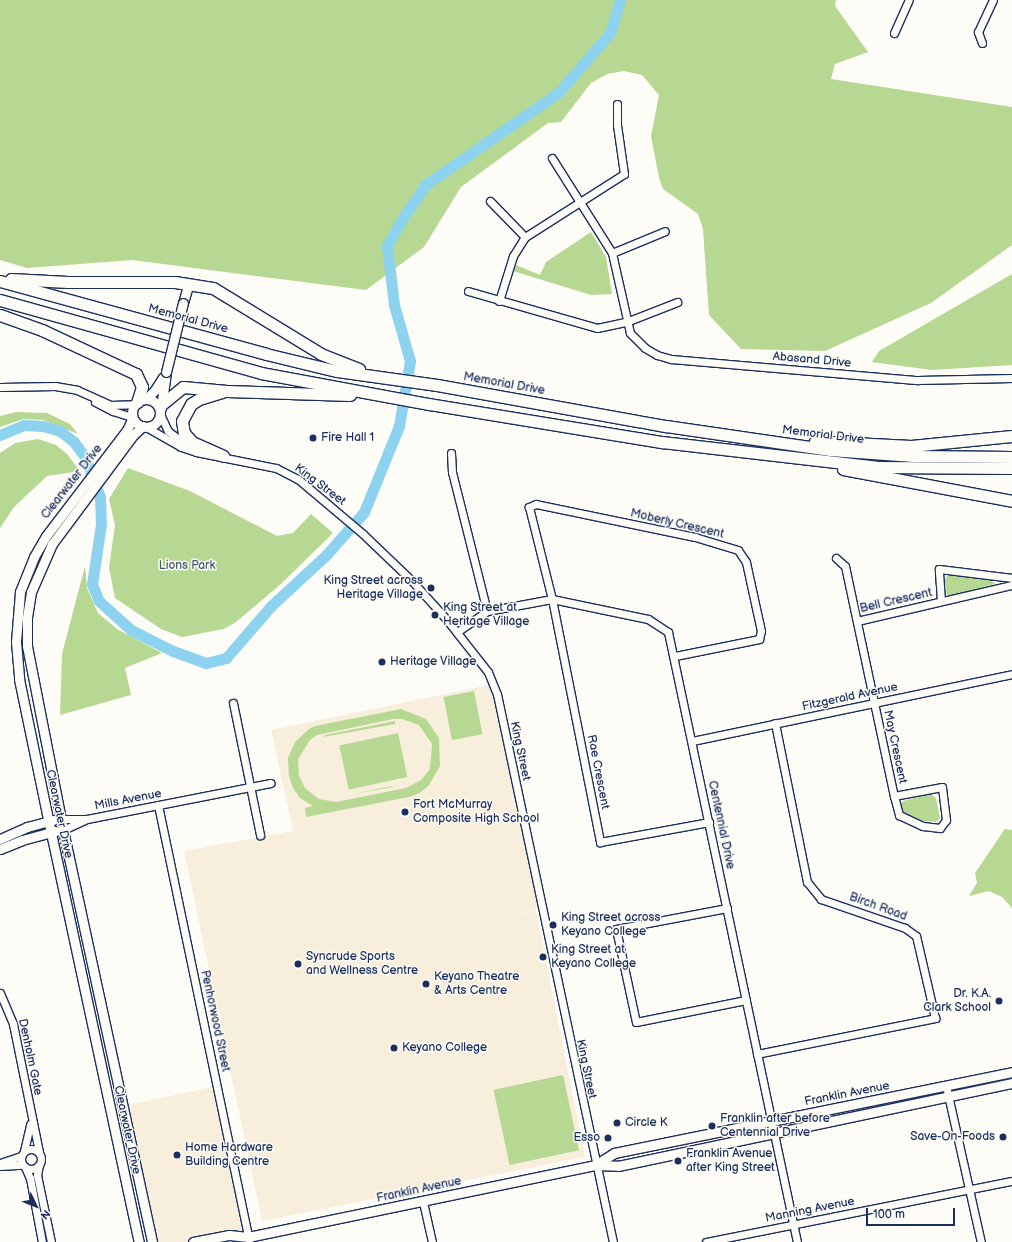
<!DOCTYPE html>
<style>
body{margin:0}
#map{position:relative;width:1012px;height:1242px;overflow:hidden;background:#fdfcf7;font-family:"Balsamiq Sans",sans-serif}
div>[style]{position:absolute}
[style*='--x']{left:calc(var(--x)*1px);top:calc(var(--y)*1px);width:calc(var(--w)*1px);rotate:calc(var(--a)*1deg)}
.built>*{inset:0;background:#f7eedc}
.green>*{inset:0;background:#b7d892;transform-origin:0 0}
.river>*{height:11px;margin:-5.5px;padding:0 5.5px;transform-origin:5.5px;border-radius:5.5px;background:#8dd3ef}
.roads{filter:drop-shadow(1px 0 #1b2f5e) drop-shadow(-1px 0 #1b2f5e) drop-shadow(0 1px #1b2f5e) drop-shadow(0 -1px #1b2f5e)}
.minor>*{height:7px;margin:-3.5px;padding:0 3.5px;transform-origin:3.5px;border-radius:3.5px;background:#fdfcf7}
.minor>.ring{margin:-3.5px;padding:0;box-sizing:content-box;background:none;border:7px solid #fdfcf7;border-radius:50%}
.major>*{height:9px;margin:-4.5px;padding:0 4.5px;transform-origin:4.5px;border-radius:4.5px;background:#fdfcf7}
.major>.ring{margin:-4.5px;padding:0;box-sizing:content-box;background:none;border:9px solid #fdfcf7;border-radius:50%}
.highway>*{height:11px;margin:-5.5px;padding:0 5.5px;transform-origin:5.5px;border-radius:5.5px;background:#fdfcf7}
.bridges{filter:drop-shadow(1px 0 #1b2f5e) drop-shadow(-1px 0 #1b2f5e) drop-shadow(0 1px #1b2f5e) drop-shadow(0 -1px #1b2f5e)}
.major-bridge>*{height:9px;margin:-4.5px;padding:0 4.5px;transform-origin:4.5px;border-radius:4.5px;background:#fdfcf7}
.dots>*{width:11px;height:11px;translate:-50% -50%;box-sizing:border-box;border:2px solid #fdfcf7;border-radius:50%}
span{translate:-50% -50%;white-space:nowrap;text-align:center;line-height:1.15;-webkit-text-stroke:3px #fdfcf7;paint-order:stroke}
.street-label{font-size:12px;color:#1b2f5e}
.poi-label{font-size:12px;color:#1b2f5e}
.left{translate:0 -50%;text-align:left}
.right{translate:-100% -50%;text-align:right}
.park-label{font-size:12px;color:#42596b}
.north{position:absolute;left:16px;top:1186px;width:40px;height:40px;-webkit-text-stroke:3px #fdfcf7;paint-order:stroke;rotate:133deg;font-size:11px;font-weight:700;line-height:16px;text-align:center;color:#1b2f5e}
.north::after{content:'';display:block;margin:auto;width:14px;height:18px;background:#1b2f5e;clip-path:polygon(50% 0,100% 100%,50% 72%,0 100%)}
.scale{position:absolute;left:866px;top:1208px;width:89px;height:18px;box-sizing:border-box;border:2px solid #1b2f5e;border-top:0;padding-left:5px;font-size:12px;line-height:14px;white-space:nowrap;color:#1b2f5e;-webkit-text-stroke:3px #fdfcf7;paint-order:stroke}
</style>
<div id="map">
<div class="built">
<i style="clip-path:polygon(494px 684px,541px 908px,476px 925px,536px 910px,585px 1157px,262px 1221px,184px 851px,293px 831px,271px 730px)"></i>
<i style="clip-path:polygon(217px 1086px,248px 1237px,193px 1242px,152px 1242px,123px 1106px)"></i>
</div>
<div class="green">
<i style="clip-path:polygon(0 0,836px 0,835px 6px,868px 52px,835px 64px,831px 79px,1012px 107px,1012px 245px,931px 303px,825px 351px,741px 349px,709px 315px,703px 229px,698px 214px,663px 189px,659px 178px,651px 136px,659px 95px,642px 75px,624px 71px,607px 74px,591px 83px,561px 122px,548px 123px,461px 187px,424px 247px,366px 290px,132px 260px,27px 268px,0 260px)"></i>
<i style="clip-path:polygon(591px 232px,606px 257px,612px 294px,591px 295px,513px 271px,516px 265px,540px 275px,546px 262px)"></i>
<i style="clip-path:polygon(1012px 274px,1012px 365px,932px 370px,872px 362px,879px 351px)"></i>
<i style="clip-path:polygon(16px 412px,47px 413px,70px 424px,78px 434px,43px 420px,23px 419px,0 427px,0 416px)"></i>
<i style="clip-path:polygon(38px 439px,56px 445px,67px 454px,80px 471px,47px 476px,14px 507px,0 528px,0 453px,15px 443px)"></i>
<i style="clip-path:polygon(128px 468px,190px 491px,277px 536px,293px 533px,311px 514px,333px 533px,282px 583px,236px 622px,224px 629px,182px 637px,161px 629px,115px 598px,109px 568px,115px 525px,109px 499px)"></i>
<i style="clip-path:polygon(85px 566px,87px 588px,98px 613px,117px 629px,162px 653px,125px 668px,131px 695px,60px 715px,62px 654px)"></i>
<i style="clip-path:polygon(948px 575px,991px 580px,995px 584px,954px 595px,947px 595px,944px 581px)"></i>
<i style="left:474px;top:691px;width:44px;height:31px;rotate:79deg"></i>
<i style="clip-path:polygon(evenodd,401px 709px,426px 719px,439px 738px,440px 766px,429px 785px,420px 793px,409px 797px,306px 817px,305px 808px,313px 806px,300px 798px,293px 788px,289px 776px,288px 758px,295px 742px,309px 729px,315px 726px,401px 709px,393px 719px,402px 719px,419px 725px,432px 744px,430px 769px,421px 780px,406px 788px,336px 802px,319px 799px,305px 788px,299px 776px,298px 759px,310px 740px,317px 735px,393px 719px)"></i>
<i style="clip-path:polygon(395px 721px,395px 724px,323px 737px,325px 735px)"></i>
<i style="left:398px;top:733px;width:45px;height:60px;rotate:78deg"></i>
<i style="clip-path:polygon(392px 786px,393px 787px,353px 794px)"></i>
<i style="clip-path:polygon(931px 794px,936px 798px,940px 818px,936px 822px,916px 820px,901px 811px,900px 805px,903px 801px)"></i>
<i style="clip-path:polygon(1005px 829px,1012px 830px,1012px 908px,1002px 897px,989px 891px,969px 896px,977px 883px,975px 873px)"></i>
<i style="left:563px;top:1075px;width:77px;height:71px;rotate:78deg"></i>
</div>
<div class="river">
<i style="--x:0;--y:435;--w:25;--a:-23"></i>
<i style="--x:23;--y:425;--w:20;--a:3"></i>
<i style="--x:43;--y:426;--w:18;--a:16"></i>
<i style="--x:60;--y:431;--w:18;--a:38"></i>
<i style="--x:74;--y:442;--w:19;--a:54"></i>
<i style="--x:85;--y:457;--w:43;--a:69.4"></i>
<i style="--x:100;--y:497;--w:27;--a:88"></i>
<i style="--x:101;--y:524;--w:61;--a:98.5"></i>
<i style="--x:92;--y:584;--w:18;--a:68"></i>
<i style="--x:99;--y:601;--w:43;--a:42.2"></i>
<i style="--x:131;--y:630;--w:47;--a:26.6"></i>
<i style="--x:173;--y:651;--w:35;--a:20"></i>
<i style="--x:206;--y:663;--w:21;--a:-14"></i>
<i style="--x:226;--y:658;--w:69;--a:-49.1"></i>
<i style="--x:271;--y:606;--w:75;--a:-42.8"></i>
<i style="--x:326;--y:555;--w:57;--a:-48.5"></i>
<i style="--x:364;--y:512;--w:93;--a:-67.9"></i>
<i style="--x:399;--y:426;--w:66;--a:-80.4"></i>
<i style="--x:410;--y:361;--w:58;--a:-105.9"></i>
<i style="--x:394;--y:305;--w:59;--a:-96.8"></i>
<i style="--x:387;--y:246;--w:31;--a:-61"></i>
<i style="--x:402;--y:219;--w:41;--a:-55.9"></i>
<i style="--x:425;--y:185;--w:162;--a:-34.7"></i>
<i style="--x:558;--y:93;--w:79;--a:-49.1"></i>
<i style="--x:610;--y:33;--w:34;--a:-73"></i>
</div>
<div class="roads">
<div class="minor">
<i style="--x:894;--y:33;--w:36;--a:-66"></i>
<i style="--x:982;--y:43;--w:12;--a:-110"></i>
<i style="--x:978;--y:32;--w:35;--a:-65"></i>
<i style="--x:552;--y:158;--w:112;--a:57.7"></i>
<i style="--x:612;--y:253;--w:82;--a:77.3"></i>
<i style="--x:630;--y:333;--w:21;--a:45"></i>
<i style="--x:645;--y:348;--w:14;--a:30"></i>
<i style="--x:657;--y:355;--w:15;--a:16"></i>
<i style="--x:671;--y:359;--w:248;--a:4.9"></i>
<i style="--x:918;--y:380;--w:94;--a:-1.2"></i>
<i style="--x:490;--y:201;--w:50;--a:45.8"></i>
<i style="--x:612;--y:253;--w:57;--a:-22.5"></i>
<i style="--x:468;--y:291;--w:134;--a:16"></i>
<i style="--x:597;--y:328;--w:30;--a:-12"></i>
<i style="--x:626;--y:322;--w:55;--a:-21.4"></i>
<i style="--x:499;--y:301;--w:47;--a:-72.7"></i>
<i style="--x:513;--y:256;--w:22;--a:-58"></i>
<i style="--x:525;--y:237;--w:117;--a:-32.5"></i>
<i style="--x:624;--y:174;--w:49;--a:-98.1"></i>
<i style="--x:617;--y:125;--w:21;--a:-90"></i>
<i style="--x:0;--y:387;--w:55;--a:-1"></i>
<i style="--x:55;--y:386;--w:22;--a:10"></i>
<i style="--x:77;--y:390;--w:36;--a:24"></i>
<i style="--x:110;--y:405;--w:25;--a:-2"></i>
<i style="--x:95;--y:402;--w:20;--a:27"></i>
<i style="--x:113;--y:411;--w:20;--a:18"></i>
<i style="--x:160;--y:414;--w:19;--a:65"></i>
<i style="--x:168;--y:431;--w:21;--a:37"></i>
<i style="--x:146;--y:427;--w:40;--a:29.7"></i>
<i style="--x:181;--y:447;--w:16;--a:18"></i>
<i style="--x:196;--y:452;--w:82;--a:11.3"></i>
<i style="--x:276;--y:468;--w:25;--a:27"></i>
<i style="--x:298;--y:479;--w:85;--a:40.2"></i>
<i style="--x:363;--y:534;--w:68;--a:43.8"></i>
<i style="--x:412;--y:581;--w:52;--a:48.1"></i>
<i style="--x:447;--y:620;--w:66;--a:51.7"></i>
<i style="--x:488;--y:672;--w:24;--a:68"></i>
<i style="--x:497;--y:694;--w:560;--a:78.05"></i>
<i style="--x:451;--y:453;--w:19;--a:87"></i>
<i style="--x:452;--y:472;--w:143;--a:75.9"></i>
<i style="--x:836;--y:558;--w:12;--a:42"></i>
<i style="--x:845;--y:566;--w:235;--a:78"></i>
<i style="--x:894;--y:796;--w:20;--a:75"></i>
<i style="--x:899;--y:815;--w:26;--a:25"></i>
<i style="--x:923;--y:826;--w:17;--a:7"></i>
<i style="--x:940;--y:828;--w:10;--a:-53"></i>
<i style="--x:946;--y:820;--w:33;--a:-97"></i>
<i style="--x:942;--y:787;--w:49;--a:169.4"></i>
<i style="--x:941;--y:601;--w:32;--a:-94"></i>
<i style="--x:939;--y:569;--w:74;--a:7"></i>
<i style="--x:857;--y:621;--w:159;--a:-13.1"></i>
<i style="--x:457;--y:632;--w:37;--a:-35"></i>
<i style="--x:487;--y:611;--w:66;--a:-10.5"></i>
<i style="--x:552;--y:599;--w:98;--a:11.8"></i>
<i style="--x:648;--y:619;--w:24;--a:33"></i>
<i style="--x:668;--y:632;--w:623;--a:78.06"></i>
<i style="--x:675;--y:656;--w:86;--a:-11.4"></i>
<i style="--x:759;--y:639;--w:8;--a:-76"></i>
<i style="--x:761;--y:631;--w:71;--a:-102.3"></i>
<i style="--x:746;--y:562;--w:14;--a:-124"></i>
<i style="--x:738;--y:550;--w:45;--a:-163.2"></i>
<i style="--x:695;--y:537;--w:162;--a:-168.3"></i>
<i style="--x:536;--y:504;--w:8;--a:157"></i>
<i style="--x:529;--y:507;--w:95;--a:76"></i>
<i style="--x:552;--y:599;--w:248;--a:78.8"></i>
<i style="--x:600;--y:842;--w:111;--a:-10.4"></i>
<i style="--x:233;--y:703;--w:135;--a:78.4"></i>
<i style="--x:692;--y:741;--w:327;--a:-11.8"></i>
<i style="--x:158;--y:805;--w:446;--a:78.2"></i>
<i style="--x:60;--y:819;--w:24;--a:0"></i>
<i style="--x:63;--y:830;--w:26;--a:-25"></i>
<i style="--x:87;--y:819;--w:187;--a:-11.1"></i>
<i style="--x:727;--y:908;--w:113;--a:169.3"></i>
<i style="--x:616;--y:929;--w:95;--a:77.9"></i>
<i style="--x:636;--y:1022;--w:112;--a:-11.3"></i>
<i style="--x:0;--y:993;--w:34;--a:67"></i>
<i style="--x:13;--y:1024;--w:131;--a:78.5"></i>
<i style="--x:757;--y:1054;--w:182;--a:-11.4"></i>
<i style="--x:935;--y:1018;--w:84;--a:-103"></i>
<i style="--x:916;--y:936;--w:14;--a:-144"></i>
<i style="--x:905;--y:928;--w:89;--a:-161"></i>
<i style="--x:821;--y:899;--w:22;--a:-129"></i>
<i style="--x:807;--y:882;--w:162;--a:-101.4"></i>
<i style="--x:946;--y:1086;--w:160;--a:77.4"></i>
<i class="ring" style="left:21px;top:1149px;width:13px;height:13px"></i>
<i style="--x:24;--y:1151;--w:28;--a:-77"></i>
<i style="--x:0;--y:1163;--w:22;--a:-18"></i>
<i style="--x:39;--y:1165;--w:10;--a:101"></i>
<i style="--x:37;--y:1175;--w:68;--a:78.2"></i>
<i style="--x:0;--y:1166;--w:22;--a:-3"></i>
<i style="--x:25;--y:1167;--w:12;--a:66"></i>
<i style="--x:30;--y:1178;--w:65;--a:79.4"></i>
<i style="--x:423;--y:1202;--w:41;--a:77.3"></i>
<i style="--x:706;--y:1242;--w:312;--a:-11.3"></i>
</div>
<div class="major">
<i style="--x:183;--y:303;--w:19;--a:-74"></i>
<i style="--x:146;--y:399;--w:13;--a:-45"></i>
<i style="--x:155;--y:390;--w:15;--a:-58"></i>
<i class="ring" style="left:132px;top:399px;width:19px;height:19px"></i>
<i style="--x:161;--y:408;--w:36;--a:-82"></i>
<i style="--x:132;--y:419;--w:12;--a:114"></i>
<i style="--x:127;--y:430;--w:133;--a:127.4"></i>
<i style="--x:46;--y:536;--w:24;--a:120"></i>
<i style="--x:34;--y:557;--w:38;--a:112"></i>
<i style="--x:20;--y:592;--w:50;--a:94.6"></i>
<i style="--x:16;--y:642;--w:37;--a:85"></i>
<i style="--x:19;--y:679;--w:138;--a:78.3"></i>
<i style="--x:47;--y:814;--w:438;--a:77.9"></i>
<i style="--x:143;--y:426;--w:13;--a:138"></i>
<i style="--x:133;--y:435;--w:136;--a:126.6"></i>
<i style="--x:52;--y:544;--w:52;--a:113.6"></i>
<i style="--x:31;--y:592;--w:26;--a:99"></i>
<i style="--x:27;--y:618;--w:28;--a:90"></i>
<i style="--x:27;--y:646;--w:187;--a:78.9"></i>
<i style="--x:63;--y:830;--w:422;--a:77.8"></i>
<i style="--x:0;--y:839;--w:30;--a:-24"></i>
<i style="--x:27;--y:827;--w:27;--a:-15"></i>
<i style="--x:0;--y:849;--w:24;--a:-22"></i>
<i style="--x:22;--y:840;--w:35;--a:-15"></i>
<i style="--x:595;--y:1165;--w:22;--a:-32"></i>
<i style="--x:614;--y:1153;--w:406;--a:-11.5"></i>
<i style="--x:193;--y:1242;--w:37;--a:-11"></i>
<i style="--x:229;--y:1235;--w:19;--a:6"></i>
<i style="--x:248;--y:1237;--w:354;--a:-11.7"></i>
<i style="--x:595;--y:1165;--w:23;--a:2"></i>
<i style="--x:618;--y:1166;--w:403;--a:-11.9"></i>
</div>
<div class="highway">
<i style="--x:11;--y:279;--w:57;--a:3"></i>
<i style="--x:68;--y:282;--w:107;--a:0"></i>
<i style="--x:175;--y:282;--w:38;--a:9"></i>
<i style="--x:213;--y:288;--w:127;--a:31.4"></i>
<i style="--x:321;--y:354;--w:41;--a:21.5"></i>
<i style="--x:0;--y:281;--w:276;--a:15.3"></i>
<i style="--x:266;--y:354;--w:73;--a:13.5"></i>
<i style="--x:337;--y:371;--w:101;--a:8"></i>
<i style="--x:437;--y:385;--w:233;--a:10.2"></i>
<i style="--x:666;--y:426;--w:166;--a:8.3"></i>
<i style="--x:830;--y:450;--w:83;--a:4.1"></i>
<i style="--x:913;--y:456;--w:99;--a:0.6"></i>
<i style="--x:0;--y:300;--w:271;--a:15.6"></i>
<i style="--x:261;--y:373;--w:171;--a:10.5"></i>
<i style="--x:429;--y:404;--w:236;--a:9.3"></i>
<i style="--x:662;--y:442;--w:216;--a:6.6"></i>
<i style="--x:877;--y:467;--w:135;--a:0.4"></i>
<i style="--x:0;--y:315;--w:45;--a:19.7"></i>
<i style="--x:42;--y:330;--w:104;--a:25.1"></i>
<i style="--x:136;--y:374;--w:14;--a:65"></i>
<i style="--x:142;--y:387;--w:16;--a:108"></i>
<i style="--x:222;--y:392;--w:24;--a:163"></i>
<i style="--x:199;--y:399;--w:9;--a:148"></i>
<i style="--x:191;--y:404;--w:19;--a:118"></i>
<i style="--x:182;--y:421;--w:12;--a:81"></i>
<i style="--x:184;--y:433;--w:12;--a:48"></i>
<i style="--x:192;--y:442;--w:34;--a:24"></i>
<i style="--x:162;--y:404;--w:27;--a:-39"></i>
<i style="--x:183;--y:387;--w:44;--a:5.2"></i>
<i style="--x:227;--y:391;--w:123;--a:1.9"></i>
<i style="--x:815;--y:441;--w:96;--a:3"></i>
<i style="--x:911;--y:446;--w:101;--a:-5.7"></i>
<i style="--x:843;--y:469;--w:172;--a:10.7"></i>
</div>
</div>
<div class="bridges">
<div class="major-bridge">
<i style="--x:166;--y:372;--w:71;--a:-76.2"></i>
</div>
</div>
<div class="dots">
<i style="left:313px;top:438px;background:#1b2f5e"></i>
<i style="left:431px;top:588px;background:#1b2f5e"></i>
<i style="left:435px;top:615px;background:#1b2f5e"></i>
<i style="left:382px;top:662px;background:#1b2f5e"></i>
<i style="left:405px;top:812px;background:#1b2f5e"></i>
<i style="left:553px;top:925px;background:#1b2f5e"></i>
<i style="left:543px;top:957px;background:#1b2f5e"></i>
<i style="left:298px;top:964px;background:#1b2f5e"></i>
<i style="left:426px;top:984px;background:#1b2f5e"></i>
<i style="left:999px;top:1001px;background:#1b2f5e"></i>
<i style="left:394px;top:1048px;background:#1b2f5e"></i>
<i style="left:617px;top:1123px;background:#1b2f5e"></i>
<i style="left:712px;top:1126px;background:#1b2f5e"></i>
<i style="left:1003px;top:1137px;background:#1b2f5e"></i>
<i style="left:608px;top:1138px;background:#1b2f5e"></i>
<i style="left:177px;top:1155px;background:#1b2f5e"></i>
<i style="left:678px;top:1161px;background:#1b2f5e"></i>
</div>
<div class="street-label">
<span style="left:188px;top:319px;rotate:15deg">Memorial Drive</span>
<span style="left:812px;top:360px;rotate:5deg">Abasand Drive</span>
<span style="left:504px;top:384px;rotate:10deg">Memorial Drive</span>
<span style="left:823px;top:435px;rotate:7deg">Memorial Drive</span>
<span style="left:72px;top:482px;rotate:-52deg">Clearwater Drive</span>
<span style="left:320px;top:485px;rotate:37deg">King Street</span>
<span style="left:677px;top:524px;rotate:13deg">Moberly Crescent</span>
<span style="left:896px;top:601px;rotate:-13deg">Bell Crescent</span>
<span style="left:850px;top:697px;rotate:-12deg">Fitzgerald Avenue</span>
<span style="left:895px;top:747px;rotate:78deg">May Crescent</span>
<span style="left:520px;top:751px;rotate:78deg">King Street</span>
<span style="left:598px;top:772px;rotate:79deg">Rae Crescent</span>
<span style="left:128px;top:800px;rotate:-11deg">Mills Avenue</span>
<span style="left:59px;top:814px;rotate:78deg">Clearwater Drive</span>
<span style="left:721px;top:825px;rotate:78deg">Centennial Drive</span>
<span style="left:878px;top:907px;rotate:20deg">Birch Road</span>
<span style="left:215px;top:1021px;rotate:78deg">Penhorwood Street</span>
<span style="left:30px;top:1057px;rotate:78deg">Denholm Gate</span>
<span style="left:586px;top:1069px;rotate:78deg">King Street</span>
<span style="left:847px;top:1094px;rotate:-11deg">Franklin Avenue</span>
<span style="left:127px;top:1130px;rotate:78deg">Clearwater Drive</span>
<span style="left:419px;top:1190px;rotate:-12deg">Franklin Avenue</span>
<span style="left:810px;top:1210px;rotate:-11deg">Manning Avenue</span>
</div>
<div class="poi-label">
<span class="left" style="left:321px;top:438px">Fire Hall 1</span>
<span class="right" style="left:423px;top:588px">King Street across<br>Heritage Village</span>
<span class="left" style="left:443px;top:615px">King Street at<br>Heritage Village</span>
<span class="left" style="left:390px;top:662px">Heritage Village</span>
<span class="left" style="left:413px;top:812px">Fort McMurray<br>Composite High School</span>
<span class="left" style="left:561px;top:925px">King Street across<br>Keyano College</span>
<span class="left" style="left:551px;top:957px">King Street at<br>Keyano College</span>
<span class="left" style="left:306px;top:964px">Syncrude Sports<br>and Wellness Centre</span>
<span class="left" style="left:434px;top:984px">Keyano Theatre<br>&amp; Arts Centre</span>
<span class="right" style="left:991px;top:1001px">Dr. K.A.<br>Clark School</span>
<span class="left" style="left:402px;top:1048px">Keyano College</span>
<span class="left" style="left:720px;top:1126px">Franklin after before<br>Centennial Drive</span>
<span class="left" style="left:625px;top:1123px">Circle K</span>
<span class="right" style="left:995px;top:1137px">Save-On-Foods</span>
<span class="right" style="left:600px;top:1138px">Esso</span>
<span class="left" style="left:185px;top:1155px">Home Hardware<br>Building Centre</span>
<span class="left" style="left:686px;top:1161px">Franklin Avenue<br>after King Street</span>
</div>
<div class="park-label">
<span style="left:187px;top:566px">Lions Park</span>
</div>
<div class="north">N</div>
<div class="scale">100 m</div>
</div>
